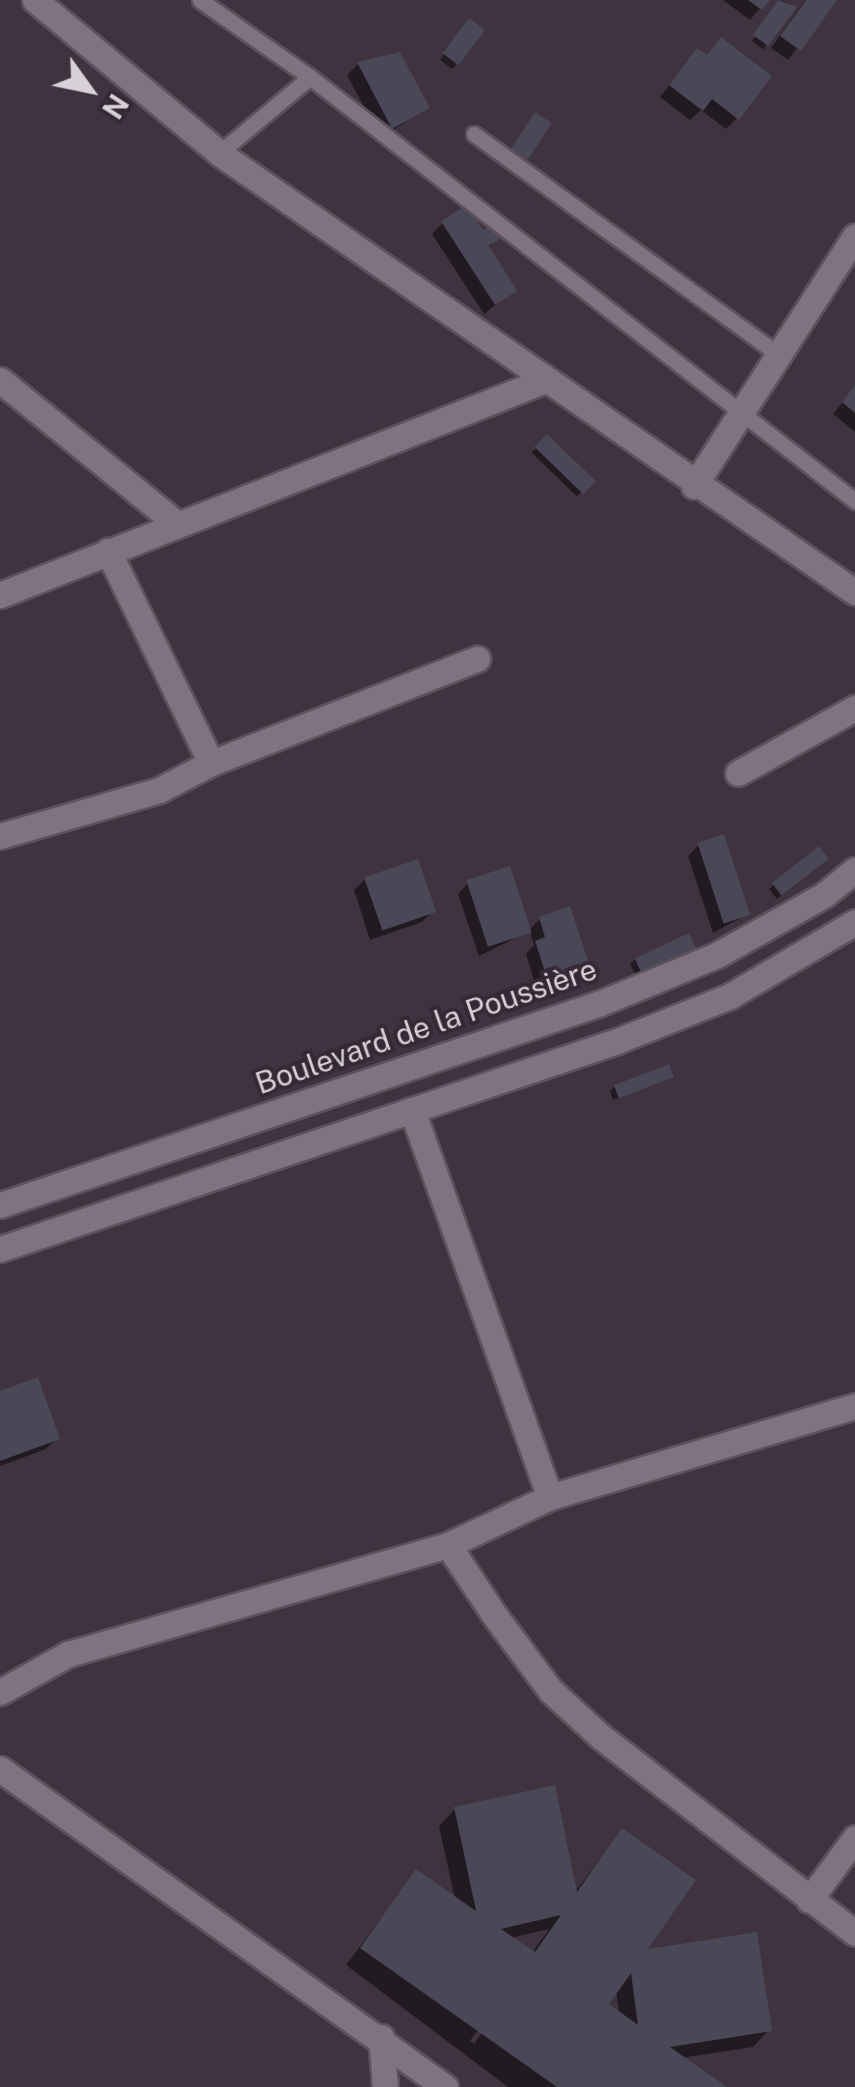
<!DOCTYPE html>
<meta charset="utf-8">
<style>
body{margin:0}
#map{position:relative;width:855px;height:2087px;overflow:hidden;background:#3f333f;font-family:"Public Sans",sans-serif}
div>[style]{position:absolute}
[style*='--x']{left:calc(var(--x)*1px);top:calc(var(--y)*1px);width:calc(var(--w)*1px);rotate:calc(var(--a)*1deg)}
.shadow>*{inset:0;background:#0007;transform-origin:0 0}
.building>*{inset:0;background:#4a4757;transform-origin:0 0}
.roads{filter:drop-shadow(2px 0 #5b525b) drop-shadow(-2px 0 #5b525b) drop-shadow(0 2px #5b525b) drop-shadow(0 -2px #5b525b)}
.lane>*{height:15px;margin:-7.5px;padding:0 7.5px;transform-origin:7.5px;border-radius:7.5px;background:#807280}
.street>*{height:25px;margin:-12.5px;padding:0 12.5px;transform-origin:12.5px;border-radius:12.5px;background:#807280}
span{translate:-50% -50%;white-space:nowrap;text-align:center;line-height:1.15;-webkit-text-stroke:8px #342934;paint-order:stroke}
.street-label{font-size:30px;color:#d8d1d8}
.north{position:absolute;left:40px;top:40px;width:100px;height:100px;-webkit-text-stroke:8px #342934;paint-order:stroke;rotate:123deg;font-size:28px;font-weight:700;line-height:40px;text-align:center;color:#d8d1d8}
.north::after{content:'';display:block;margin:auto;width:35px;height:45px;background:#d8d1d8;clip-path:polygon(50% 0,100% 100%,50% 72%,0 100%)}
</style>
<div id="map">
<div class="shadow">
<i style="clip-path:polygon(723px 0,767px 0,750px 20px)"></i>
<i style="left:782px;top:0;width:14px;height:51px;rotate:36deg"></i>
<i style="clip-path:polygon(805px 0,834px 0,788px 60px,771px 48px)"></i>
<i style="clip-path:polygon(464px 26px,457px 64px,452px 69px,440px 60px)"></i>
<i style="clip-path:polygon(398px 55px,427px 108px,381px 138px,347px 75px,358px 64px)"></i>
<i style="clip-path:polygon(687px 62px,737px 118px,726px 129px,701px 110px,690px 120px,660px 97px)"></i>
<i style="clip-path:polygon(443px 223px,500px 237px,487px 249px,514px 290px,484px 314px,432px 234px)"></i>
<i style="clip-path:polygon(855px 387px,855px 432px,833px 414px)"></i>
<i style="left:547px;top:437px;width:63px;height:22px;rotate:44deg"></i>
<i style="clip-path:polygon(699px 845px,748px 914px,713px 933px,688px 856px)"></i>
<i style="clip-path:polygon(821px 864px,777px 899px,769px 889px,774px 885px)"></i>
<i style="clip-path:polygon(365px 879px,433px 911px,422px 922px,370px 940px,354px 890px)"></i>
<i style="clip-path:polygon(468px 883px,529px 930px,540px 919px,586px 964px,575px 974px,536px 987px,526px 954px,534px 945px,530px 931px,479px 956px,458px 894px)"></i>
<i style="clip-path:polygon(691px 948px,635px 974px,630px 964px,635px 959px)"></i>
<i style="clip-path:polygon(671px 1076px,613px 1100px,610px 1091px,615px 1086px)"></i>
<i style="clip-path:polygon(0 1394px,57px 1438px,46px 1449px,0 1466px)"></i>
<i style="clip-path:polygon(evenodd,455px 1809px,575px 1892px,622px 1831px,642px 1952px,769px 2030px,753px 2047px,681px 2058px,722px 2087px,508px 2087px,346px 1965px,416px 1872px,455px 1899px,439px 1826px,455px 1809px,549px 1929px,532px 1953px,510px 1938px,549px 1929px,455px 1809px,522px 1966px,526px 1969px,474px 2044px,470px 2041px,522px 1966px,455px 1809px,616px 1990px,619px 2015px,606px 2005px,616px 1990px)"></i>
</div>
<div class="building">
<i style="clip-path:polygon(748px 0,770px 0,762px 10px)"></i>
<i style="clip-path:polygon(778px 0,797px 7px,768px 46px,753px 35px)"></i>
<i style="clip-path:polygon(806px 0,837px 0,801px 51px,780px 36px)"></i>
<i style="left:469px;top:18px;width:20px;height:44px;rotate:37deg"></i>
<i style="clip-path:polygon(721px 37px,772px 76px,739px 120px,712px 99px,703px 111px,669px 85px,697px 48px,707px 55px)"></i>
<i style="clip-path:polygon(400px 52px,430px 108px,392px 129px,357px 62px)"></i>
<i style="left:535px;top:112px;width:20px;height:44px;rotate:33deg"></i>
<i style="clip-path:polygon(467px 205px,483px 230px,494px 223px,503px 237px,489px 246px,517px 291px,495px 305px,441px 221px)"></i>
<i style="clip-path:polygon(855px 385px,855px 413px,842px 402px)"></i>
<i style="left:547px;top:434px;width:68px;height:18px;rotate:44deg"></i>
<i style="left:724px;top:834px;width:85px;height:28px;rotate:72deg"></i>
<i style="left:819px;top:846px;width:16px;height:60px;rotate:52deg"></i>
<i style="left:418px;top:859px;width:56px;height:57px;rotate:71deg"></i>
<i style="left:510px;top:866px;width:70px;height:46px;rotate:72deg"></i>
<i style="clip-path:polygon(570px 906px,589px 964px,547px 978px,535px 941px,545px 937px,539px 917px)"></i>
<i style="left:689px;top:933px;width:17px;height:60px;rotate:65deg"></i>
<i style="left:669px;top:1064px;width:14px;height:59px;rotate:69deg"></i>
<i style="clip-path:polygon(38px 1377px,60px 1439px,0 1461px,0 1391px)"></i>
<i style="clip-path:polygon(evenodd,555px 1785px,577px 1892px,622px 1828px,696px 1880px,648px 1949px,757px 1932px,772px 2031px,670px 2047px,727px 2087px,557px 2087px,360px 1948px,416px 1869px,476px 1911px,454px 1807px,555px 1785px,561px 1915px,535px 1952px,501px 1929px,561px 1915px,555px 1785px,631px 1973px,638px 2025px,609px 2004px,631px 1973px)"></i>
</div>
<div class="roads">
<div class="lane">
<i style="--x:200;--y:0;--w:134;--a:35"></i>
<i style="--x:310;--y:77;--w:119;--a:140.1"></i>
<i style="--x:310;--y:77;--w:691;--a:37.88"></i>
<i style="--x:474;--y:134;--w:377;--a:35.9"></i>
</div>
<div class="street">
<i style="--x:35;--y:0;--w:239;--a:39.7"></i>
<i style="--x:219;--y:153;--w:773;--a:34.62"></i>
<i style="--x:0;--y:380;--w:228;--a:39.1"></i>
<i style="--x:694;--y:486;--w:297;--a:-57.2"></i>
<i style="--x:0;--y:595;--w:584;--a:-21.51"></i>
<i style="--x:211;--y:763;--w:286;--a:-21.4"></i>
<i style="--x:738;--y:773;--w:134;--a:-29.1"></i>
<i style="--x:0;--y:836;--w:166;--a:-16.1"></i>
<i style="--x:159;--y:790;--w:59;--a:-27.4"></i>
<i style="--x:211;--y:763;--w:236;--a:-115.9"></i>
<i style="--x:412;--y:1110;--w:411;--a:70.4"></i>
<i style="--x:550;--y:1497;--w:318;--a:-16.6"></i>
<i style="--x:0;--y:1205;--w:631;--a:-18.58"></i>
<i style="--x:598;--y:1004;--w:129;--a:-22.4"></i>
<i style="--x:717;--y:955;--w:123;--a:-29.3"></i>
<i style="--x:824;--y:895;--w:40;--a:-39"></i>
<i style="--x:0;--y:1249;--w:651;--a:-18.63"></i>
<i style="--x:617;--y:1041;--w:122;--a:-21.7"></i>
<i style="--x:730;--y:996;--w:145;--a:-30.6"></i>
<i style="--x:550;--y:1497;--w:113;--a:154.8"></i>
<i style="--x:448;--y:1545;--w:85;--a:56.5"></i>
<i style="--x:495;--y:1616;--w:94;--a:53.3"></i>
<i style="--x:551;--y:1691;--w:67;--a:42.6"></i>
<i style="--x:600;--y:1736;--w:322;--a:37.7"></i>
<i style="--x:0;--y:1692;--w:78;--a:-29.2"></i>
<i style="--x:68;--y:1654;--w:395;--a:-16"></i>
<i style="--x:0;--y:1769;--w:547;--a:35.55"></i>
<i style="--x:809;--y:1900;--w:77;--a:-53.4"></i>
<i style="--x:381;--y:2037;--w:50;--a:85.4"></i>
</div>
</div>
<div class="street-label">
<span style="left:426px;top:1026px;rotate:-19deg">Boulevard de la Poussière</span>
</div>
<div class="north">N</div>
</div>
